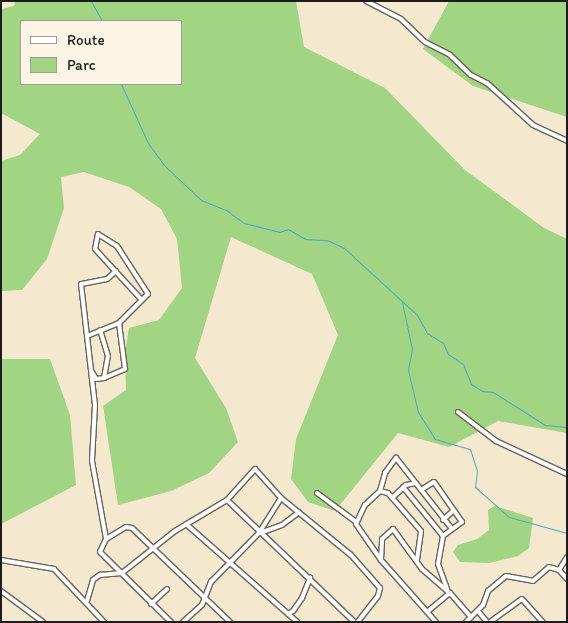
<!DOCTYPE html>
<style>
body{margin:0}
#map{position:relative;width:568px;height:623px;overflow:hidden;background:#f4e8ce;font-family:Itim,sans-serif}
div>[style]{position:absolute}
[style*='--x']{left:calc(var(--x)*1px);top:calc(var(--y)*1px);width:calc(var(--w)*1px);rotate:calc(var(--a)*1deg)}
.green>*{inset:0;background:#a1d483}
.stream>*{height:1px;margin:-0.5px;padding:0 0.5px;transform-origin:0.5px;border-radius:0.5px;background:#4baaca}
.roads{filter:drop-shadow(1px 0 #68635a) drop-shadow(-1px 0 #68635a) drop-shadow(0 1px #68635a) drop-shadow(0 -1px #68635a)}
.minor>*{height:4px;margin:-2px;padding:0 2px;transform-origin:2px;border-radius:2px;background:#fff}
span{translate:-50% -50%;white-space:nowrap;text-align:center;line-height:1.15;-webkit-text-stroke:4.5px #fcf5e5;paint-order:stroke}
.frame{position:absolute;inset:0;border:2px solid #1c1c1c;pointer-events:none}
.legend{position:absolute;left:20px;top:20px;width:162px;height:65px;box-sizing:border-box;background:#fcf5e5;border:1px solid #a29e95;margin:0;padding:6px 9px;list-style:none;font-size:15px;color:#1c1c1c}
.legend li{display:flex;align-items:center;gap:10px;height:25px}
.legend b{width:25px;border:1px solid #a29e95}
</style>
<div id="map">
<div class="green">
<i style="clip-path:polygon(evenodd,15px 1px,296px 1px,304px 47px,385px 88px,465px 170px,544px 228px,567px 239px,567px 433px,498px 421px,449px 447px,398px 433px,335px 511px,308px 502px,291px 479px,296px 439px,338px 335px,312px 274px,231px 237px,195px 358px,226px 408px,238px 442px,209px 473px,171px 491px,118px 505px,103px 406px,126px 390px,125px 352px,129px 328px,159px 320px,182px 288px,177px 239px,161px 209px,129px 187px,84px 172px,61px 177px,64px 208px,47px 259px,22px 290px,1px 291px,1px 161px,20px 155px,40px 134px,1px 113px,1px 9px,14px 6px,15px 1px,21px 21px,181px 21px,181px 84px,21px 84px,21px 21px)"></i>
<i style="clip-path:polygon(449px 1px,567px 1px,567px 117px,473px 86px,423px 49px)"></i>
<i style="clip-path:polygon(1px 359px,50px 359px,70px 415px,76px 485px,1px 524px)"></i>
<i style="clip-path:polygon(495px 506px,533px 518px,529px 548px,518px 556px,489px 563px,460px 562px,453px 552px,458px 545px,477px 539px,489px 530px,488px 510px)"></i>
</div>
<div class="stream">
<i style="--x:91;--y:1;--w:23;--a:61"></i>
<i style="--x:121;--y:84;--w:65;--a:65.4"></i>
<i style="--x:148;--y:143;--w:27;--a:54"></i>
<i style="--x:164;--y:165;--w:51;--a:43.4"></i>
<i style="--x:201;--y:200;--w:27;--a:22"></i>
<i style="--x:226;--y:210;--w:22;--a:36"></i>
<i style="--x:244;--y:223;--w:36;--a:14"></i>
<i style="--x:279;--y:232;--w:9;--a:-18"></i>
<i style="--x:288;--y:229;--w:20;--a:30"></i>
<i style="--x:305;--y:239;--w:22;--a:3"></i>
<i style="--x:327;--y:240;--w:19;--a:25"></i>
<i style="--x:344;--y:248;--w:99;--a:42.5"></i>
<i style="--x:417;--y:315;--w:21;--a:61"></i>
<i style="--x:427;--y:333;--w:19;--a:32"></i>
<i style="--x:443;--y:343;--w:12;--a:66"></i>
<i style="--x:448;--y:354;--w:18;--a:34"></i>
<i style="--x:463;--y:364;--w:22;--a:68"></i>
<i style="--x:471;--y:384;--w:13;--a:32"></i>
<i style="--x:482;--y:391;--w:11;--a:5"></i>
<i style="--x:493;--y:392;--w:62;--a:32.4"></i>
<i style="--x:545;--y:425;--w:22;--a:5"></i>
<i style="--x:402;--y:302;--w:48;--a:78"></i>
<i style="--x:412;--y:349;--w:21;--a:101"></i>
<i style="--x:408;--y:370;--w:43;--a:76.6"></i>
<i style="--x:418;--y:412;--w:32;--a:58"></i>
<i style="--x:435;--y:439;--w:36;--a:16"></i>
<i style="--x:470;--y:449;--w:23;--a:72"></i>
<i style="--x:477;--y:471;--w:16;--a:97"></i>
<i style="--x:475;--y:487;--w:45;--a:41.4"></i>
<i style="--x:509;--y:517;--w:60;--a:15.4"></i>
</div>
<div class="roads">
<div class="minor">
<i style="--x:366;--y:1;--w:39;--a:27"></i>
<i style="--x:401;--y:19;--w:33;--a:44"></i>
<i style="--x:425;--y:42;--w:28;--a:27"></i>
<i style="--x:450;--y:55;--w:29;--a:44"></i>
<i style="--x:471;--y:75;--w:18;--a:27"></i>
<i style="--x:487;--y:83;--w:62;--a:42.4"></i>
<i style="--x:533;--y:125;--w:38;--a:25"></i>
<i style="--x:116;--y:271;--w:12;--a:138"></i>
<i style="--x:107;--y:279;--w:26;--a:169"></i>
<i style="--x:81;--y:284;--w:122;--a:83.4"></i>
<i style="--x:95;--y:405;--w:56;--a:93.1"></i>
<i style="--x:92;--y:461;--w:79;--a:79.8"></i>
<i style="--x:106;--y:539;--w:23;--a:-31"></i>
<i style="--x:126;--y:527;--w:6;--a:9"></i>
<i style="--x:132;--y:528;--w:136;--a:43.8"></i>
<i style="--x:87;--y:336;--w:35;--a:-22"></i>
<i style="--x:119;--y:323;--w:41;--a:-45"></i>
<i style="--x:148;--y:294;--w:57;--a:-122.9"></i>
<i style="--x:117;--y:246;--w:22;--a:-148"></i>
<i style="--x:98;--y:234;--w:15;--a:101"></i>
<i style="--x:95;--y:249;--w:68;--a:47.4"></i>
<i style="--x:92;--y:372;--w:8;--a:60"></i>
<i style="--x:96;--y:379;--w:8;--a:-7"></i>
<i style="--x:104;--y:378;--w:22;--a:-80"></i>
<i style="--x:108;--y:356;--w:27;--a:-107"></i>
<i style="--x:104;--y:378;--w:23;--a:-23"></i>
<i style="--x:125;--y:369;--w:46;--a:-97.4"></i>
<i style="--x:458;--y:412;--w:48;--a:37.3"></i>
<i style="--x:496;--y:441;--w:78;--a:24.9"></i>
<i style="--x:403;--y:487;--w:63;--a:50.8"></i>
<i style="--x:421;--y:490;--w:15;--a:-32"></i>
<i style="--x:434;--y:482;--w:49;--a:55"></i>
<i style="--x:462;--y:522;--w:24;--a:144"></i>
<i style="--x:443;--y:536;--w:28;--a:100"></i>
<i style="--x:438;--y:564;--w:27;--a:70"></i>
<i style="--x:380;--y:491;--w:8;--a:14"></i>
<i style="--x:388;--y:493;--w:50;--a:49"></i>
<i style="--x:317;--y:493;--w:49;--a:36.6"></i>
<i style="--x:392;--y:498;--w:19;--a:-43"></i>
<i style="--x:406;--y:485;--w:10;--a:-11"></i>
<i style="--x:227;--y:500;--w:176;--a:43.8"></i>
<i style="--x:443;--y:520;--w:13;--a:-42"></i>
<i style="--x:186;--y:524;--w:148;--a:41.4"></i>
<i style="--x:260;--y:533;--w:23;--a:-20"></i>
<i style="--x:282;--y:525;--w:21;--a:-37"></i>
<i style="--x:106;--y:539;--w:14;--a:115"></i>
<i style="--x:100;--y:552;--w:100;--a:44.6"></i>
<i style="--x:1;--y:560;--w:54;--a:9.6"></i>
<i style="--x:54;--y:569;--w:73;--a:46.7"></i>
<i style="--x:381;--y:560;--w:21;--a:-87"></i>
<i style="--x:382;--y:539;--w:15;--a:-42"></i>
<i style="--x:393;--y:529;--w:49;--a:54.1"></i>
<i style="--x:422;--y:569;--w:37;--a:41"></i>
<i style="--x:417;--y:560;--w:29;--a:-82"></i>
<i style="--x:559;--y:570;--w:15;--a:-58"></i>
<i style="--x:1;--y:591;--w:52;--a:36.4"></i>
<i style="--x:87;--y:601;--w:22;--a:-74"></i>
<i style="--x:93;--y:580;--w:9;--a:-36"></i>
<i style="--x:100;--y:575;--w:22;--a:-5"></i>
<i style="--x:122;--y:573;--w:68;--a:-38.4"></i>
<i style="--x:175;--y:531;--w:61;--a:-30.8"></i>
<i style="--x:227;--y:500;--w:42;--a:-47.9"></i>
<i style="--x:255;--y:469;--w:39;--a:48"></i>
<i style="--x:281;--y:498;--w:90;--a:39.2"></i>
<i style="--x:351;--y:555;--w:44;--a:48.7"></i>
<i style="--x:380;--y:588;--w:8;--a:104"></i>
<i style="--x:378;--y:596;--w:33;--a:128"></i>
<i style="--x:151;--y:604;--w:22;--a:-43"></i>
<i style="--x:478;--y:611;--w:14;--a:51"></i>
<i style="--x:427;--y:612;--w:30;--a:-40"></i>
<i style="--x:450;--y:593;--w:32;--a:49"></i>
<i style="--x:288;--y:614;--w:6;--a:-31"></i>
<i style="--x:293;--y:611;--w:16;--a:-55"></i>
<i style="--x:302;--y:598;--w:22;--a:-68"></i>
<i style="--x:183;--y:622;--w:25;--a:-42"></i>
<i style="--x:202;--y:605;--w:25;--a:-69"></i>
<i style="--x:211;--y:582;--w:69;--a:-45.6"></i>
<i style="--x:259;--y:533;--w:41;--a:-57.8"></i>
<i style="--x:436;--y:622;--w:83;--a:-131.6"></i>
<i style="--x:381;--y:560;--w:44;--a:-124.8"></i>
<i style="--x:356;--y:524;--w:21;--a:-65"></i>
<i style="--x:365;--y:505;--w:21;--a:-43"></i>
<i style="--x:380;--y:491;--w:19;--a:-74"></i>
<i style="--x:385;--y:473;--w:19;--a:-54"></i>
<i style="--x:396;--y:458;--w:90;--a:51.7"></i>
<i style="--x:466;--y:622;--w:24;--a:-45"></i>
<i style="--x:483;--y:605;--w:15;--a:-70"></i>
<i style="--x:488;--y:591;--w:23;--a:-40"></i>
<i style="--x:506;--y:576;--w:27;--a:10"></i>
<i style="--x:533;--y:581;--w:21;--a:-41"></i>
<i style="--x:549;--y:567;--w:10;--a:17"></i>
<i style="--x:559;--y:570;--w:12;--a:48"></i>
<i style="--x:490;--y:622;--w:39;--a:-36"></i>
<i style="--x:522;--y:599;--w:31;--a:48"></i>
</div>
</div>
<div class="frame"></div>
<ul class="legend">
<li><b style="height:6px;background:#fff"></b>Route</li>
<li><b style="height:14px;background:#a1d483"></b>Parc</li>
</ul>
</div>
